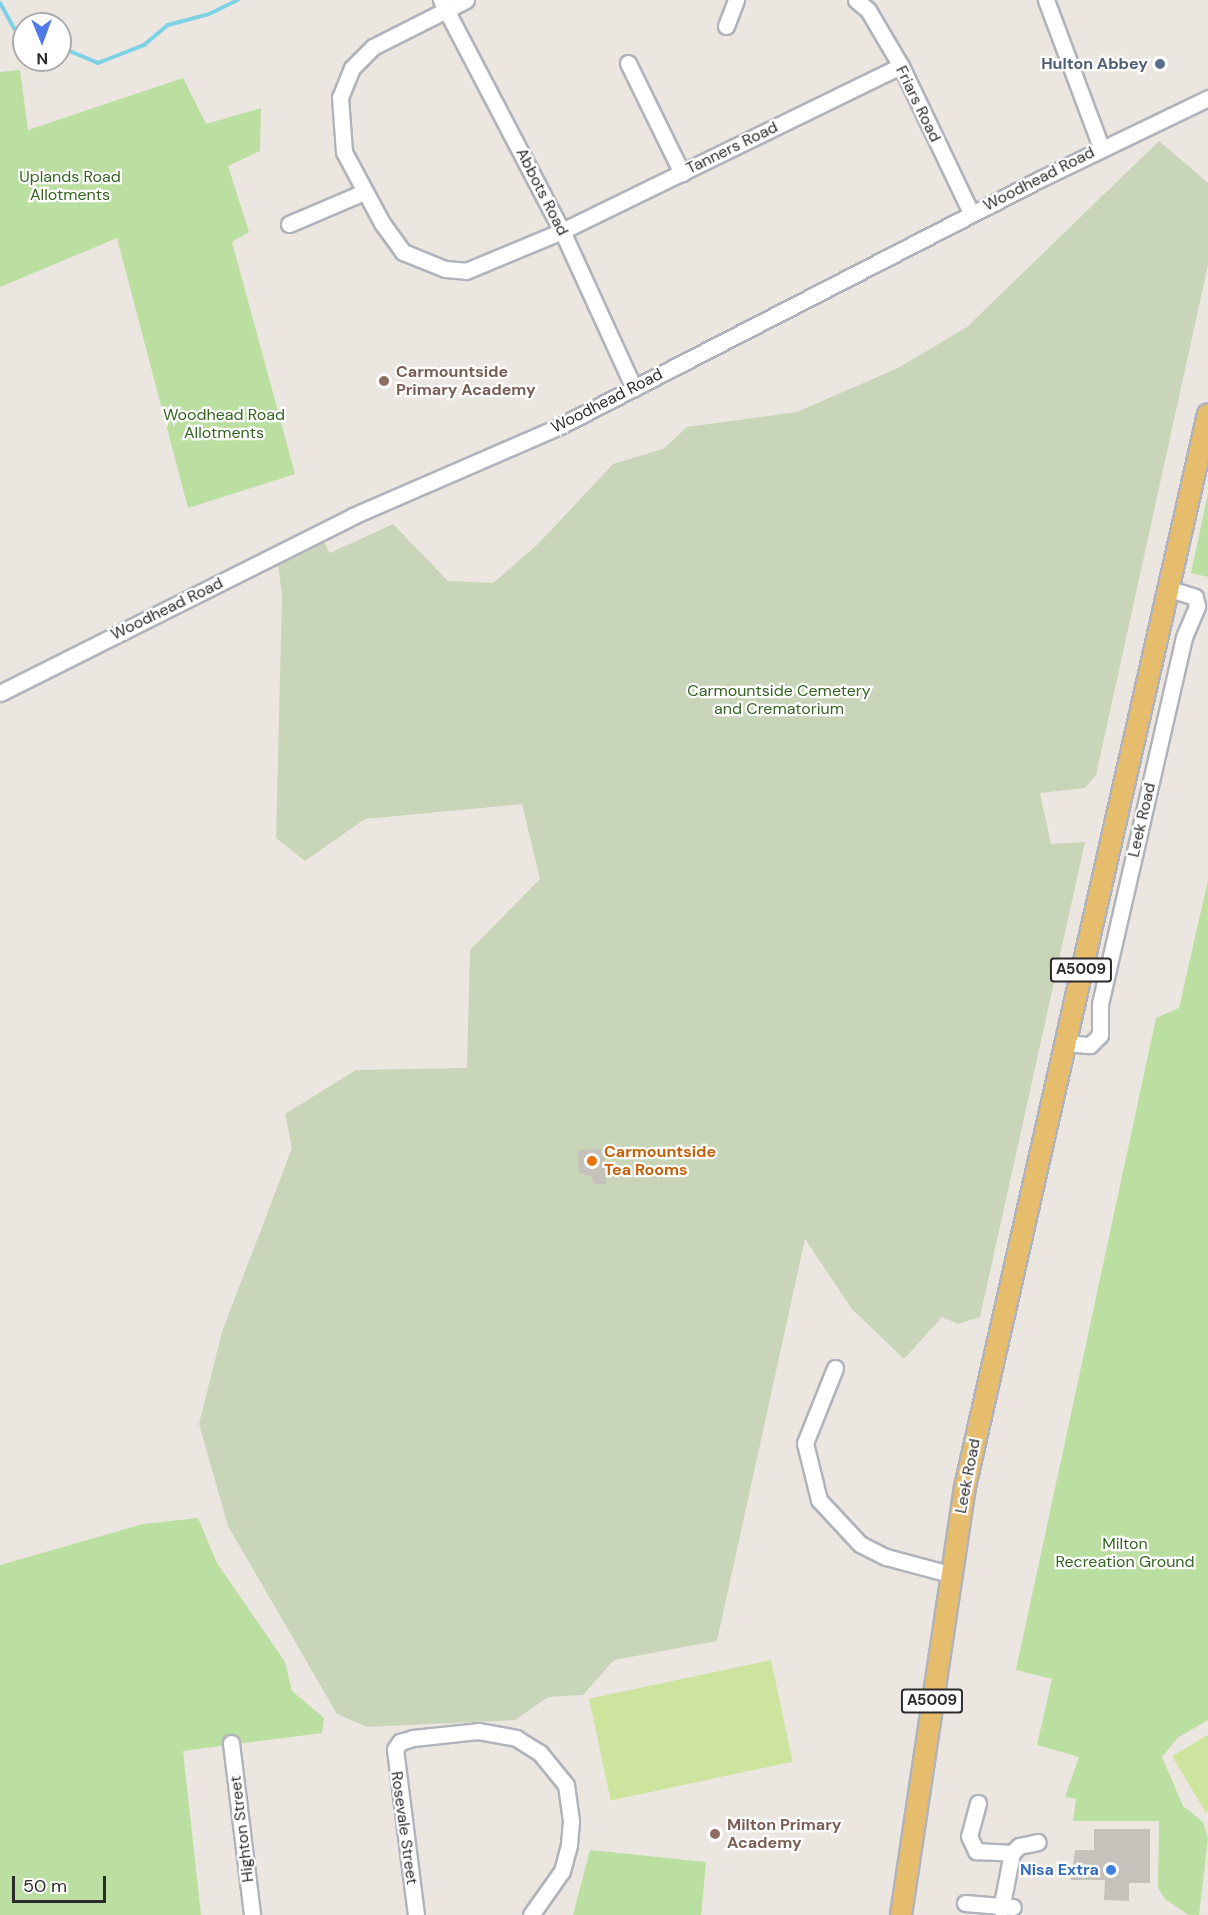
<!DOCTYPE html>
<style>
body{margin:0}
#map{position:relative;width:1208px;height:1915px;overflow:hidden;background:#ece6e0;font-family:"DM Sans",sans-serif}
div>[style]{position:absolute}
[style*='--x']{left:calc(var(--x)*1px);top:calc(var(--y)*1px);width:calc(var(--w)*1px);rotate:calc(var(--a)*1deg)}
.green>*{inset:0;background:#bbdea1}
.cemetery>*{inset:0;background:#c9d5b8}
.pitch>*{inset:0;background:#cde49e;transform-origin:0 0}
.stream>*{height:4px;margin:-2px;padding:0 2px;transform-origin:2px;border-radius:2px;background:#7dd2e4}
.building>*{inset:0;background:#c5c1bb}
.roads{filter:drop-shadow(2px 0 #b0b3bb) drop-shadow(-2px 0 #b0b3bb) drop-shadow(0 2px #b0b3bb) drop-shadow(0 -2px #b0b3bb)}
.minor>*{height:15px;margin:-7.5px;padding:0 7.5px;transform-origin:7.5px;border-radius:7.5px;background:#fff}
.major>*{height:20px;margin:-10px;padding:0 10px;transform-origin:10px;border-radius:10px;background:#e5bd6c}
.dots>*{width:16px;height:16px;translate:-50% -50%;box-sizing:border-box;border:3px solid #fff;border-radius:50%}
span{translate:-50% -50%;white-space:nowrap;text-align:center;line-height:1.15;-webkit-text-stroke:4.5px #fff;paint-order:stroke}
.shield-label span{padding:2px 4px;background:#fff;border:2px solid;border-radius:4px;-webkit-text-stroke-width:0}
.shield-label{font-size:15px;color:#2c2c2c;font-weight:700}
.service-label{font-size:16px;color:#4e5e75;font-weight:700}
.right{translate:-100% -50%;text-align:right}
.street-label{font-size:16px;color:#2c2c2c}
.park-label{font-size:16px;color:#356421}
.education-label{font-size:16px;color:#785e54;font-weight:700}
.left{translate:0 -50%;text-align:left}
.food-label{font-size:16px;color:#c56008;font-weight:700}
.shop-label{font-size:16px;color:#366cbe;font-weight:700}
.north{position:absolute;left:12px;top:12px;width:60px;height:60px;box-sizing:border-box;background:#fff;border:2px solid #ababab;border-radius:50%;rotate:179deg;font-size:16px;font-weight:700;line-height:24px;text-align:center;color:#2c2c2c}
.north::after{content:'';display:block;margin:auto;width:21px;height:27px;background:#4f7aea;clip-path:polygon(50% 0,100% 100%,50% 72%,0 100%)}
.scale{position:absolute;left:12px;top:1876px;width:94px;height:27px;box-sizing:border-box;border:3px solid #2c2c2c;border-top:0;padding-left:8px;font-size:18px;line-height:21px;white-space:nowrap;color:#2c2c2c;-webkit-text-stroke:4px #fff;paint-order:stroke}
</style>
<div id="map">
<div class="green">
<i style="clip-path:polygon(20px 70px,28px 130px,183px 78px,206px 124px,261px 108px,260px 151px,228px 166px,249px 232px,232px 242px,295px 474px,188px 508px,117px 238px,0 287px,0 72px)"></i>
<i style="clip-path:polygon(1208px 493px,1208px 577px,1191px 573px)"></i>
<i style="clip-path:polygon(1208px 880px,1208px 1720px,1177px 1738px,1162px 1757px,1183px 1806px,1203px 1822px,1208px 1838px,1199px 1915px,1189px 1915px,1166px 1900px,1158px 1888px,1159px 1821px,1073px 1821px,1076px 1799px,1065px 1797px,1079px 1757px,1037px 1745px,1052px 1679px,1016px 1670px,1156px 1018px,1179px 1008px)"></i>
<i style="clip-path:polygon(198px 1518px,217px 1563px,285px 1662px,292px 1691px,324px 1718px,322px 1733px,183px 1751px,201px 1915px,0 1915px,0 1565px,143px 1524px)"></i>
<i style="clip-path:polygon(590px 1850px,706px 1862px,701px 1915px,573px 1915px)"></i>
</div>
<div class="cemetery">
<i style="clip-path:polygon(1159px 141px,1208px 183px,1208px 265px,1096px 775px,1085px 788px,1040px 793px,1051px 844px,1085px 842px,980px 1317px,958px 1324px,942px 1317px,904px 1359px,852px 1309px,805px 1239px,717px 1641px,614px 1660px,583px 1695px,548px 1697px,515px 1720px,367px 1727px,337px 1714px,228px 1526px,199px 1424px,222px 1332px,292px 1148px,285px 1114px,356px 1070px,467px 1068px,470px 950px,540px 879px,522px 804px,365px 819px,305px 861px,276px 838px,282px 596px,278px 563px,322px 539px,330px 553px,393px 524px,448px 581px,493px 583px,539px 543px,613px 464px,663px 449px,687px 427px,797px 412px,898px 368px,967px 327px)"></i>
</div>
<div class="pitch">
<i style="left:771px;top:1660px;width:104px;height:186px;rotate:78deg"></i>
<i style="clip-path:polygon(1208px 1735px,1208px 1811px,1206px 1813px,1172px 1756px)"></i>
</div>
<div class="stream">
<i style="--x:0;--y:3;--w:29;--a:61"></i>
<i style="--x:14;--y:28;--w:11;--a:27"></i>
<i style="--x:60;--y:47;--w:41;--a:22.8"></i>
<i style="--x:98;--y:63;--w:49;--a:-21.4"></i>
<i style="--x:144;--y:45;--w:31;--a:-40"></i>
<i style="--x:168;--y:25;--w:42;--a:-15"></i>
<i style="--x:209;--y:14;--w:32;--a:-26"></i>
</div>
<div class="building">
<i style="clip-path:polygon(604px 1149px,606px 1184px,594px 1184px,591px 1176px,579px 1173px,578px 1150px)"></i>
<i style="clip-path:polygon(1094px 1829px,1150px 1829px,1150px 1883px,1129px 1883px,1129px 1901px,1104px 1900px,1105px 1880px,1071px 1880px,1075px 1850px,1094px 1850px)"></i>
</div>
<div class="roads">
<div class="minor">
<i style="--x:441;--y:0;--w:261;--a:62.4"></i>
<i style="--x:562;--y:231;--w:173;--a:65.4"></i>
<i style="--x:466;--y:0;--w:104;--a:153.2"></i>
<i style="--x:373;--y:47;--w:30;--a:135"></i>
<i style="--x:352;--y:68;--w:31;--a:112"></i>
<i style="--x:340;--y:97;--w:55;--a:85.8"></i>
<i style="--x:344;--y:152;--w:81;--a:61.8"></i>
<i style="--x:382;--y:223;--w:36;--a:54"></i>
<i style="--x:403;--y:252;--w:45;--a:22"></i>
<i style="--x:445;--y:269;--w:21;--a:5"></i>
<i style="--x:466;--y:271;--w:104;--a:-22.6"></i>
<i style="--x:562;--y:231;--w:377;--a:-26"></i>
<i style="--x:856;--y:0;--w:16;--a:40"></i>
<i style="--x:868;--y:10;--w:65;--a:59.5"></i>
<i style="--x:901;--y:66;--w:163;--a:64.5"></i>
<i style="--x:1046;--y:0;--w:157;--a:69.5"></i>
<i style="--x:726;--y:26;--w:28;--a:-69"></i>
<i style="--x:628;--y:63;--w:123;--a:63.9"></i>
<i style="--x:289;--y:224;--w:82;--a:-23.1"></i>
<i style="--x:0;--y:693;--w:395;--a:-26.6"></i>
<i style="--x:353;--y:516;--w:228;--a:-23.5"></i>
<i style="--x:562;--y:425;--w:538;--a:-27.23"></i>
<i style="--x:1040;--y:179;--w:187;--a:-25.7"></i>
<i style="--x:1065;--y:1043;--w:25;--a:5"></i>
<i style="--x:1090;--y:1045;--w:14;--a:-45"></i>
<i style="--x:1100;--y:1035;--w:31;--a:-90"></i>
<i style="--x:1100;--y:1004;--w:376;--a:-77.1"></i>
<i style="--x:1184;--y:637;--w:34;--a:-67"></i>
<i style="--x:1197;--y:606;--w:9;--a:-103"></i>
<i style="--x:1195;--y:597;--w:28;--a:-162"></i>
<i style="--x:835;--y:1368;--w:81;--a:111.8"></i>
<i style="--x:805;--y:1443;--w:59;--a:76.2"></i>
<i style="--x:819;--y:1500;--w:60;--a:47"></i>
<i style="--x:860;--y:1544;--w:29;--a:27"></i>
<i style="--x:886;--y:1557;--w:66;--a:14.9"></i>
<i style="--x:231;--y:1743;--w:173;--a:83"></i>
<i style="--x:978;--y:1803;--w:34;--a:105"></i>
<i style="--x:969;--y:1836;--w:17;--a:65"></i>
<i style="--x:976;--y:1851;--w:36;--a:3"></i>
<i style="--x:965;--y:1903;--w:48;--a:4.8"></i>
<i style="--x:1001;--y:1909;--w:57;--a:-78.9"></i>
<i style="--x:1012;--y:1853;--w:10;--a:-45"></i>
<i style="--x:1019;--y:1846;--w:19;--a:-12"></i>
<i style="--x:416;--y:1915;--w:167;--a:-97.2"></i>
<i style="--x:395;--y:1749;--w:9;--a:-54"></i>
<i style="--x:400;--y:1742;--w:14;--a:-17"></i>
<i style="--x:413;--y:1738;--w:65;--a:-6.1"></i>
<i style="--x:478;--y:1731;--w:39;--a:10"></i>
<i style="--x:516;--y:1738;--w:28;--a:32"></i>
<i style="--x:540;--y:1753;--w:41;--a:50.9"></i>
<i style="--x:566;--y:1785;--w:36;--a:82"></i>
<i style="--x:571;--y:1821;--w:24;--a:95"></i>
<i style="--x:569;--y:1845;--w:27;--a:105"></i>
<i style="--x:562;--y:1871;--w:54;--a:125.2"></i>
</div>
<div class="major">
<i style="--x:901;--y:1915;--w:433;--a:-81.5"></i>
<i style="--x:965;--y:1487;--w:1100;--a:-77.24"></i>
</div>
</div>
<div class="dots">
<i style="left:1160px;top:64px;background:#5c6f8a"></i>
<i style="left:384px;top:381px;background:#8d6e63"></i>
<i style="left:592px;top:1161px;background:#e8710a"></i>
<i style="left:715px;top:1834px;background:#8d6e63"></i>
<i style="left:1111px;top:1870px;background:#3f7fe0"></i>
</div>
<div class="shield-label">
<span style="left:1081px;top:970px">A5009</span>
<span style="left:932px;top:1701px">A5009</span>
</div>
<div class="service-label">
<span class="right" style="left:1148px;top:64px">Hulton Abbey</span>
</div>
<div class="street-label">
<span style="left:918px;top:104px;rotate:64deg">Friars Road</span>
<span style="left:732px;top:148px;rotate:-26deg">Tanners Road</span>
<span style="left:1039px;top:179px;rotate:-27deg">Woodhead Road</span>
<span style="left:542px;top:192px;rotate:63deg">Abbots Road</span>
<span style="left:607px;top:401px;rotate:-27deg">Woodhead Road</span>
<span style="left:167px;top:609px;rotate:-26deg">Woodhead Road</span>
<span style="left:1142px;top:820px;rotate:-77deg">Leek Road</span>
<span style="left:968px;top:1476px;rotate:-79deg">Leek Road</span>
<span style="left:404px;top:1828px;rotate:82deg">Rosevale Street</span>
<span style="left:242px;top:1829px;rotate:-97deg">Highton Street</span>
</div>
<div class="park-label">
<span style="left:70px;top:186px">Uplands Road<br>Allotments</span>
<span style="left:224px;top:424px">Woodhead Road<br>Allotments</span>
<span style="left:779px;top:700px">Carmountside Cemetery<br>and Crematorium</span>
<span style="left:1125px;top:1553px">Milton<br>Recreation Ground</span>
</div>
<div class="education-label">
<span class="left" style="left:396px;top:381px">Carmountside<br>Primary Academy</span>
<span class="left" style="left:727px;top:1834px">Milton Primary<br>Academy</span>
</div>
<div class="food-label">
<span class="left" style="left:604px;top:1161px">Carmountside<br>Tea Rooms</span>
</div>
<div class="shop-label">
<span class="right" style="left:1099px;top:1870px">Nisa Extra</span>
</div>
<div class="north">N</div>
<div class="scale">50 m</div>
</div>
